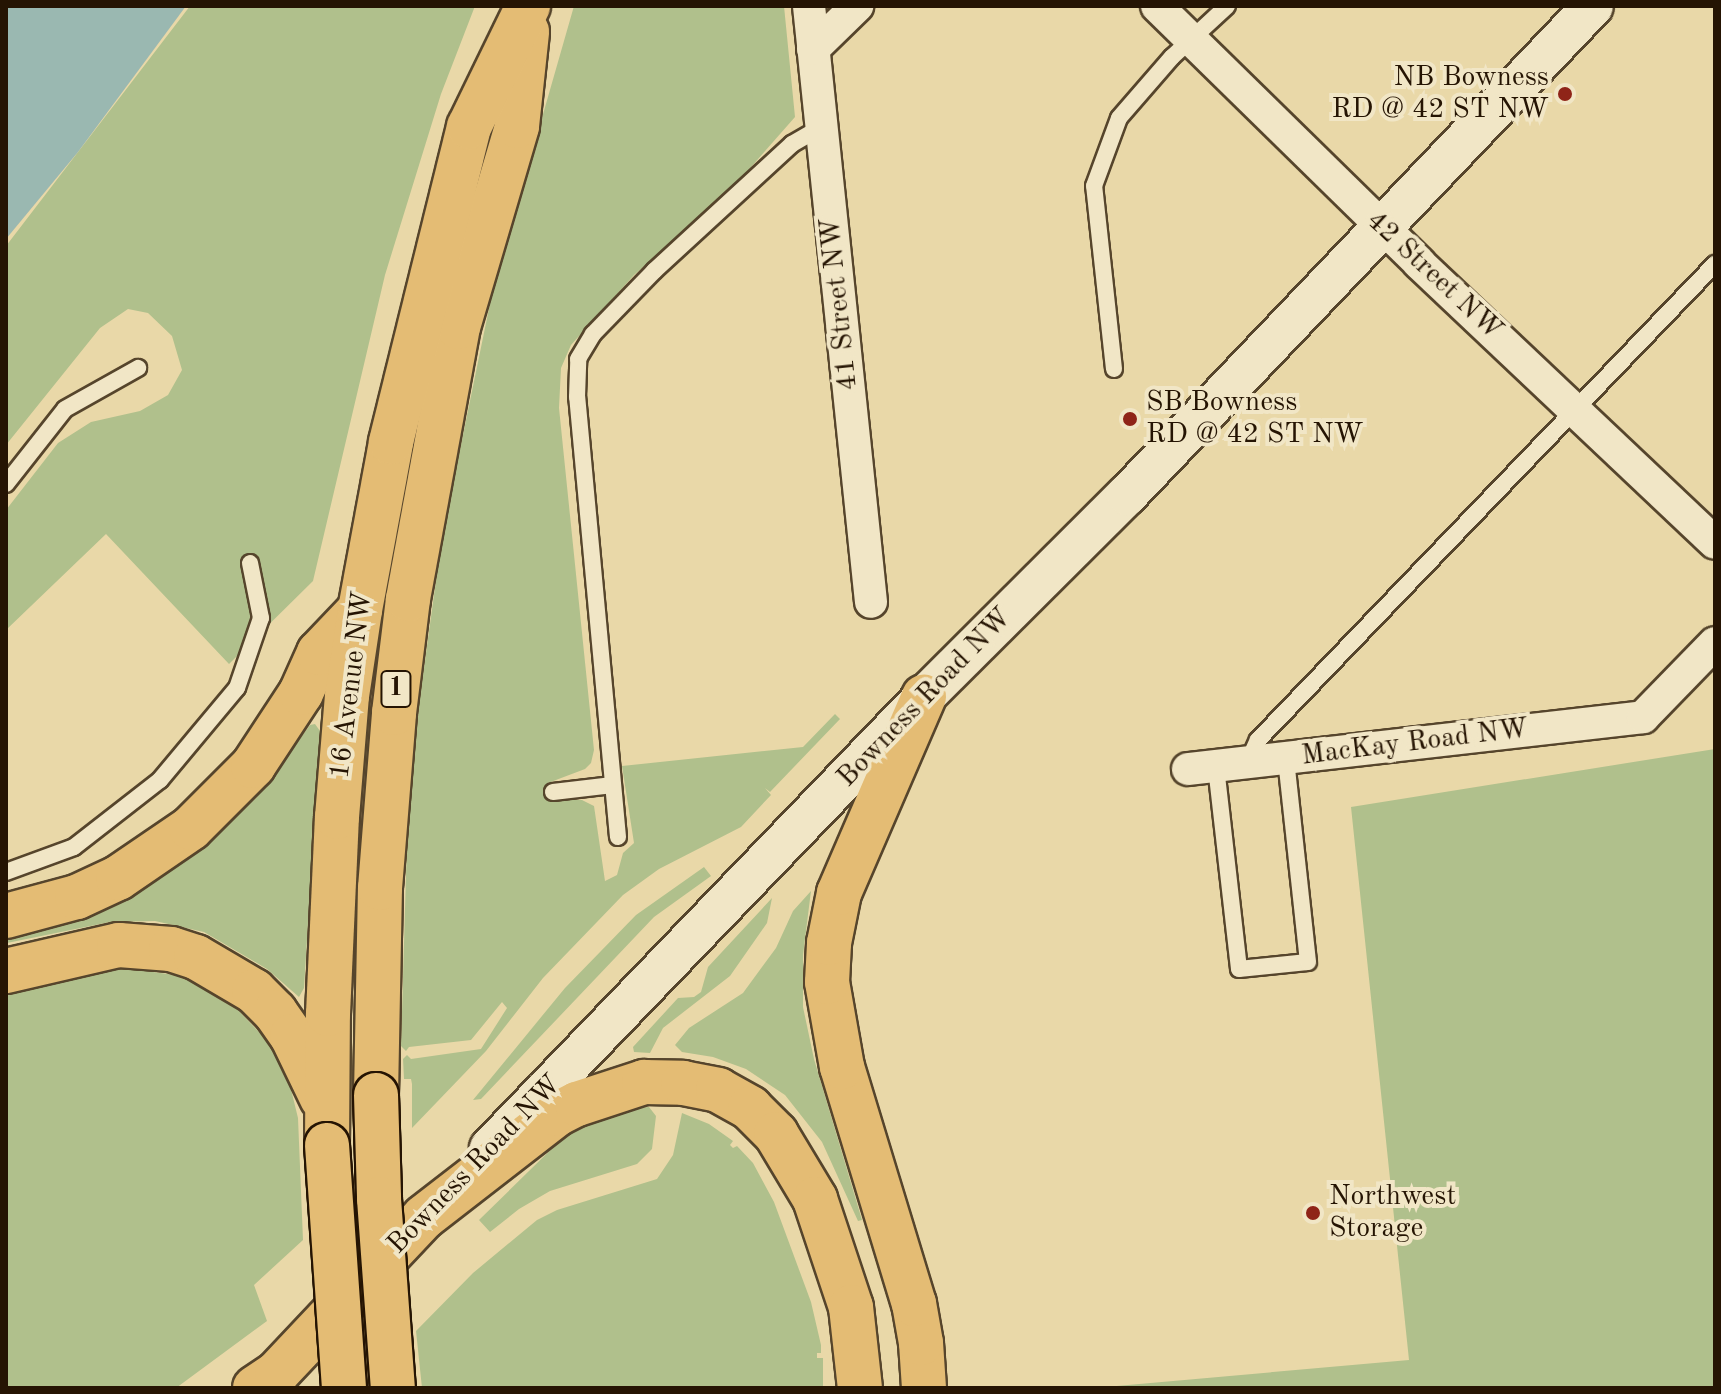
<!DOCTYPE html>
<style>
body{margin:0}
#map{position:relative;width:1721px;height:1394px;overflow:hidden;background:#e9d8a8;font-family:"Old Standard TT",serif}
div>[style]{position:absolute}
[style*='--x']{left:calc(var(--x)*1px);top:calc(var(--y)*1px);width:calc(var(--w)*1px);rotate:calc(var(--a)*1deg)}
.green>*{inset:0;background:#b0c08c}
.water>*{inset:0;background:#9ab8b1}
.roads{filter:drop-shadow(2px 0 #56452c) drop-shadow(-2px 0 #56452c) drop-shadow(0 2px #56452c) drop-shadow(0 -2px #56452c)}
.service>*{height:16px;margin:-8px;padding:0 8px;transform-origin:8px;border-radius:8px;background:#f1e6c6}
.minor>*{height:32px;margin:-16px;padding:0 16px;transform-origin:16px;border-radius:16px;background:#f1e6c6}
.tertiary>*{height:40px;margin:-20px;padding:0 20px;transform-origin:20px;border-radius:20px;background:#f1e6c6}
.primary>*{height:44px;margin:-22px;padding:0 22px;transform-origin:22px;border-radius:22px;background:#e4bc74}
.trunk>*{height:44px;margin:-22px;padding:0 22px;transform-origin:22px;border-radius:22px;background:#e4bc74}
.bridges{filter:drop-shadow(2px 0 #251403) drop-shadow(-2px 0 #251403) drop-shadow(0 2px #251403) drop-shadow(0 -2px #251403)}
.trunk-bridge>*{height:44px;margin:-22px;padding:0 22px;transform-origin:22px;border-radius:22px;background:#e4bc74}
.dots>*{width:22px;height:22px;translate:-50% -50%;box-sizing:border-box;border:4px solid #f1e6c6;border-radius:50%}
span{translate:-50% -50%;white-space:nowrap;text-align:center;line-height:1.15;-webkit-text-stroke:8px #f1e6c6;paint-order:stroke}
.shield-label span{padding:2px 6px;background:#f1e6c6;border:2px solid;border-radius:6px;-webkit-text-stroke-width:0}
.shield-label{font-size:26px;color:#251403;font-weight:700}
.poi-label{font-size:28px;color:#251403}
.right{translate:-100% -50%;text-align:right}
.left{translate:0 -50%;text-align:left}
.street-label{font-size:28px;color:#251403}
.frame{position:absolute;inset:0;border:8px solid #251403;pointer-events:none}
</style>
<div id="map">
<div class="green">
<i style="clip-path:polygon(190px 6px,475px 6px,441px 94px,385px 275px,313px 581px,229px 664px,106px 534px,6px 630px,6px 510px,58px 443px,91px 422px,140px 411px,168px 395px,182px 370px,172px 336px,148px 313px,128px 309px,100px 328px,6px 445px,6px 246px)"></i>
<i style="clip-path:polygon(574px 6px,784px 6px,795px 117px,730px 191px,634px 275px,571px 345px,561px 368px,559px 408px,594px 750px,591px 763px,585px 769px,548px 783px,549px 800px,582px 800px,594px 806px,605px 881px,617px 875px,623px 853px,634px 843px,622px 766px,803px 747px,835px 714px,840px 719px,770px 792px,765px 788px,771px 795px,741px 827px,659px 869px,623px 895px,543px 978px,486px 1051px,412px 1128px,412px 1084px,411px 1079px,404px 1079px,403px 1059px,407px 1055px,411px 1059px,481px 1049px,507px 1008px,502px 1002px,471px 1040px,409px 1047px,406px 1051px,401px 1046px,407px 841px,419px 704px,442px 537px,493px 289px)"></i>
<i style="clip-path:polygon(315px 724px,320px 731px,304px 988px,299px 997px,267px 969px,204px 932px,155px 921px,110px 922px,7px 943px,6px 940px,101px 910px,194px 854px,256px 798px,310px 725px)"></i>
<i style="clip-path:polygon(1715px 749px,1715px 1388px,1094px 1388px,1409px 1360px,1351px 807px)"></i>
<i style="clip-path:polygon(704px 867px,711px 876px,654px 917px,481px 1099px,473px 1100px,565px 988px,636px 915px)"></i>
<i style="clip-path:polygon(811px 891px,803px 955px,803px 1007px,814px 1059px,862px 1220px,858px 1221px,822px 1142px,785px 1095px,746px 1069px,713px 1057px,682px 1052px,675px 1045px,689px 1028px,743px 993px,776px 948px,793px 911px)"></i>
<i style="clip-path:polygon(772px 898px,767px 923px,730px 976px,663px 1028px,650px 1053px,634px 1052px,633px 1047px,678px 998px,694px 997px,701px 992px,708px 967px)"></i>
<i style="clip-path:polygon(124px 968px,175px 975px,207px 987px,236px 1008px,264px 1037px,288px 1077px,298px 1118px,303px 1240px,254px 1285px,267px 1321px,176px 1388px,6px 1388px,6px 995px)"></i>
<i style="clip-path:polygon(649px 1107px,656px 1116px,652px 1149px,637px 1164px,550px 1191px,519px 1209px,490px 1232px,479px 1220px,574px 1127px,627px 1108px)"></i>
<i style="clip-path:polygon(682px 1113px,709px 1124px,733px 1141px,730px 1145px,733px 1148px,737px 1146px,753px 1163px,774px 1202px,811px 1302px,821px 1345px,821px 1353px,817px 1353px,817px 1358px,823px 1358px,823px 1388px,422px 1388px,416px 1331px,473px 1273px,537px 1220px,557px 1210px,657px 1179px,673px 1155px)"></i>
</div>
<div class="water">
<i style="clip-path:polygon(6px 6px,186px 6px,78px 152px,6px 239px)"></i>
</div>
<div class="roads">
<div class="service">
<i style="--x:1114;--y:369;--w:184;--a:-96.2"></i>
<i style="--x:1094;--y:186;--w:72;--a:-69.8"></i>
<i style="--x:1119;--y:118;--w:81;--a:-49"></i>
<i style="--x:1172;--y:57;--w:75;--a:-42.8"></i>
<i style="--x:6;--y:484;--w:95;--a:-51.8"></i>
<i style="--x:65;--y:409;--w:84;--a:-29.3"></i>
<i style="--x:1248;--y:762;--w:24;--a:-66"></i>
<i style="--x:1258;--y:740;--w:660;--a:-46.17"></i>
<i style="--x:1216;--y:767;--w:203;--a:83.5"></i>
<i style="--x:1239;--y:969;--w:69;--a:-5.8"></i>
<i style="--x:1308;--y:962;--w:205;--a:-96.2"></i>
<i style="--x:553;--y:792;--w:60;--a:-6.7"></i>
<i style="--x:618;--y:837;--w:442;--a:-95.3"></i>
<i style="--x:577;--y:397;--w:38;--a:-88"></i>
<i style="--x:578;--y:359;--w:29;--a:-59"></i>
<i style="--x:593;--y:334;--w:88;--a:-45.9"></i>
<i style="--x:654;--y:271;--w:188;--a:-42.6"></i>
<i style="--x:792;--y:144;--w:34;--a:-30"></i>
<i style="--x:6;--y:872;--w:72;--a:-20.2"></i>
<i style="--x:74;--y:847;--w:109;--a:-37.9"></i>
<i style="--x:160;--y:780;--w:120;--a:-50.1"></i>
<i style="--x:237;--y:688;--w:74;--a:-71.1"></i>
<i style="--x:261;--y:618;--w:56;--a:-101.3"></i>
</div>
<div class="minor">
<i style="--x:809;--y:6;--w:599;--a:84.06"></i>
<i style="--x:1157;--y:6;--w:367;--a:44.4"></i>
<i style="--x:1419;--y:263;--w:407;--a:43.4"></i>
<i style="--x:813;--y:49;--w:62;--a:-44.3"></i>
<i style="--x:1188;--y:769;--w:458;--a:-6.5"></i>
<i style="--x:1643;--y:717;--w:103;--a:-45.8"></i>
</div>
<div class="tertiary">
<i style="--x:490;--y:1148;--w:626;--a:-46.1"></i>
<i style="--x:924;--y:697;--w:286;--a:-44.9"></i>
<i style="--x:1127;--y:495;--w:675;--a:-46.38"></i>
</div>
<div class="primary">
<i style="--x:255;--y:1388;--w:27;--a:-34"></i>
<i style="--x:277;--y:1373;--w:214;--a:-46.7"></i>
</div>
<div class="trunk">
<i style="--x:6;--y:916;--w:73;--a:-15"></i>
<i style="--x:77;--y:897;--w:45;--a:-24.9"></i>
<i style="--x:118;--y:878;--w:88;--a:-34.4"></i>
<i style="--x:191;--y:828;--w:88;--a:-45"></i>
<i style="--x:253;--y:766;--w:87;--a:-56.7"></i>
<i style="--x:301;--y:693;--w:44;--a:-65.8"></i>
<i style="--x:319;--y:653;--w:59;--a:-46.4"></i>
<i style="--x:6;--y:971;--w:116;--a:-13"></i>
<i style="--x:119;--y:945;--w:52;--a:4.4"></i>
<i style="--x:171;--y:949;--w:26;--a:18"></i>
<i style="--x:196;--y:957;--w:67;--a:30.4"></i>
<i style="--x:254;--y:991;--w:30;--a:45"></i>
<i style="--x:275;--y:1012;--w:29;--a:55"></i>
<i style="--x:292;--y:1036;--w:69;--a:64.2"></i>
<i style="--x:376;--y:1095;--w:207;--a:-88.9"></i>
<i style="--x:380;--y:888;--w:176;--a:-85.4"></i>
<i style="--x:394;--y:713;--w:115;--a:-83"></i>
<i style="--x:408;--y:599;--w:277;--a:-79.6"></i>
<i style="--x:458;--y:327;--w:209;--a:-73.6"></i>
<i style="--x:517;--y:126;--w:95;--a:-83.9"></i>
<i style="--x:327;--y:1145;--w:131;--a:-89.6"></i>
<i style="--x:328;--y:1014;--w:197;--a:-87.4"></i>
<i style="--x:337;--y:817;--w:121;--a:-85.3"></i>
<i style="--x:347;--y:696;--w:87;--a:-81.4"></i>
<i style="--x:360;--y:610;--w:171;--a:-79.5"></i>
<i style="--x:391;--y:442;--w:325;--a:-76.1"></i>
<i style="--x:469;--y:127;--w:135;--a:-64"></i>
<i style="--x:424;--y:1217;--w:168;--a:-37.8"></i>
<i style="--x:557;--y:1114;--w:22;--a:-27"></i>
<i style="--x:577;--y:1104;--w:71;--a:-18.2"></i>
<i style="--x:644;--y:1082;--w:39;--a:1"></i>
<i style="--x:683;--y:1083;--w:36;--a:11"></i>
<i style="--x:718;--y:1090;--w:37;--a:29"></i>
<i style="--x:750;--y:1108;--w:37;--a:45"></i>
<i style="--x:776;--y:1134;--w:76;--a:59"></i>
<i style="--x:815;--y:1199;--w:114;--a:71.6"></i>
<i style="--x:851;--y:1307;--w:81;--a:83.7"></i>
<i style="--x:924;--y:1388;--w:45;--a:-93.8"></i>
<i style="--x:921;--y:1343;--w:40;--a:-100"></i>
<i style="--x:914;--y:1304;--w:248;--a:-106.9"></i>
<i style="--x:842;--y:1067;--w:86;--a:-100"></i>
<i style="--x:827;--y:982;--w:39;--a:-87"></i>
<i style="--x:829;--y:943;--w:51;--a:-78.7"></i>
<i style="--x:839;--y:893;--w:214;--a:-66.6"></i>
</div>
</div>
<div class="bridges">
<div class="trunk-bridge">
<i style="--x:376;--y:1095;--w:104;--a:88.3"></i>
<i style="--x:379;--y:1199;--w:190;--a:85.8"></i>
<i style="--x:327;--y:1145;--w:244;--a:86"></i>
</div>
</div>
<div class="dots">
<i style="left:1565px;top:94px;background:#8f2418"></i>
<i style="left:1130px;top:419px;background:#8f2418"></i>
<i style="left:1313px;top:1213px;background:#8f2418"></i>
</div>
<div class="shield-label">
<span style="left:396px;top:689px">1</span>
</div>
<div class="poi-label">
<span class="right" style="left:1549px;top:94px">NB Bowness<br>RD @ 42 ST NW</span>
<span class="left" style="left:1146px;top:419px">SB Bowness<br>RD @ 42 ST NW</span>
<span class="left" style="left:1329px;top:1213px">Northwest<br>Storage</span>
</div>
<div class="street-label">
<span style="left:1434px;top:276px;rotate:43deg">42 Street NW</span>
<span style="left:840px;top:304px;rotate:-96deg">41 Street NW</span>
<span style="left:352px;top:685px;rotate:-83deg">16 Avenue NW</span>
<span style="left:925px;top:698px;rotate:-46deg">Bowness Road NW</span>
<span style="left:1415px;top:743px;rotate:-7deg">MacKay Road NW</span>
<span style="left:475px;top:1165px;rotate:-46deg">Bowness Road NW</span>
</div>
<div class="frame"></div>
</div>
